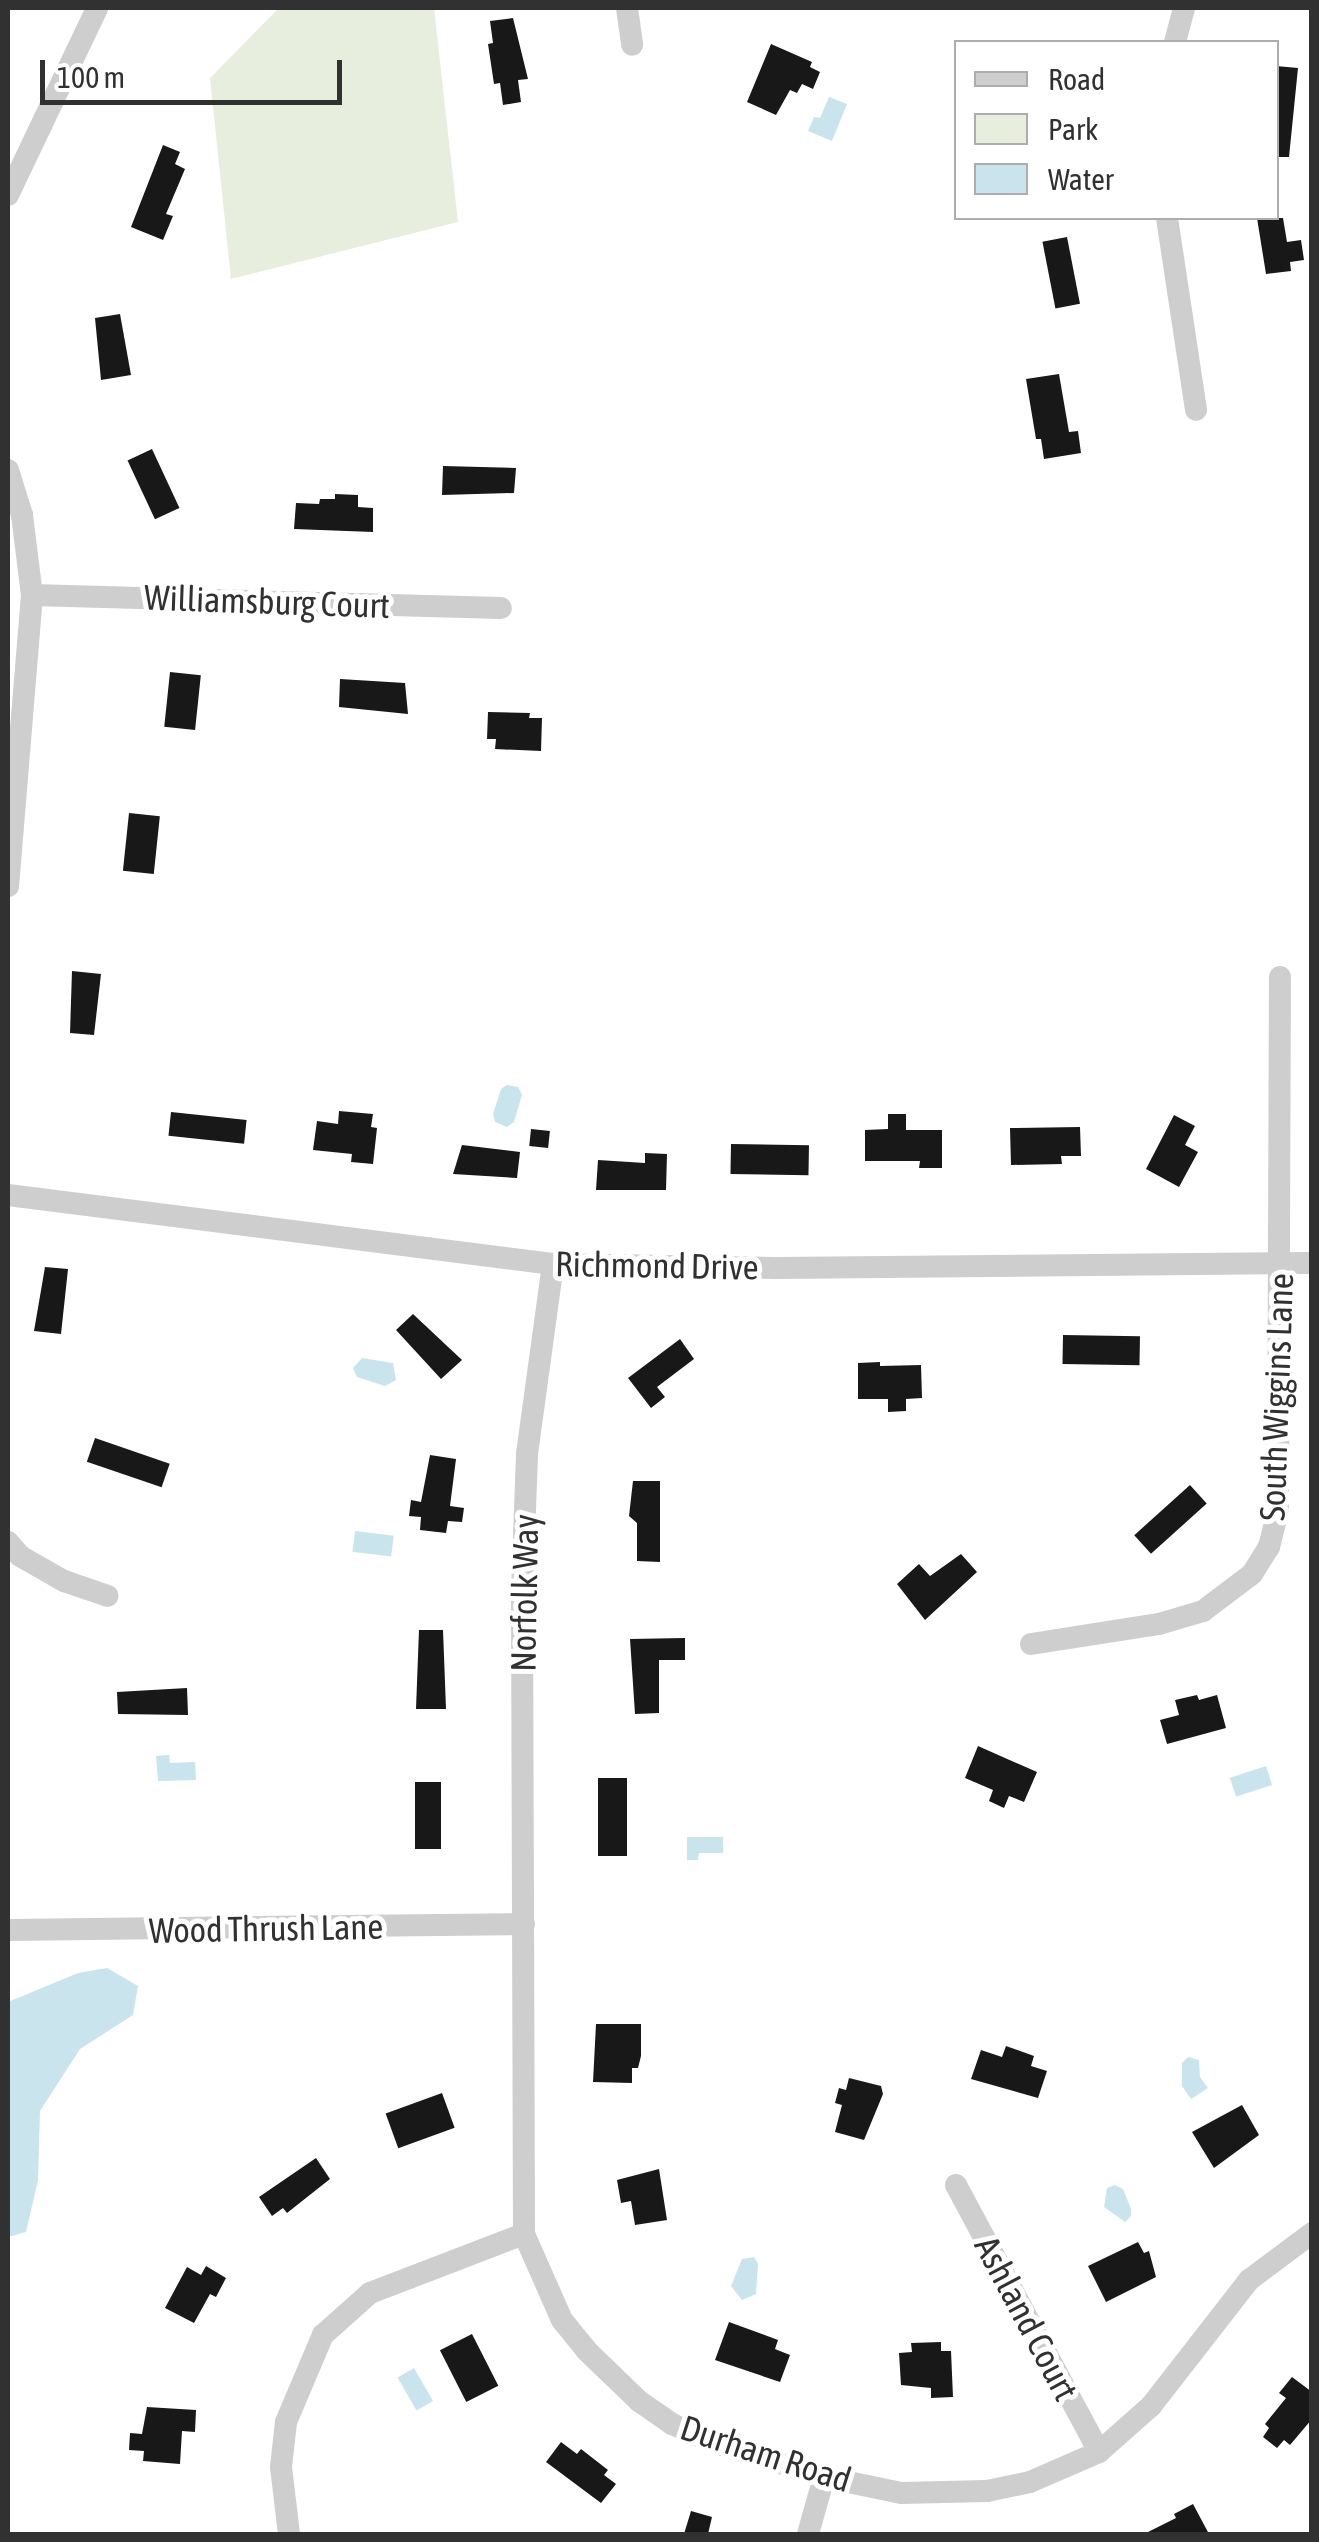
<!DOCTYPE html>
<style>
body{margin:0}
#map{position:relative;width:1319px;height:2542px;overflow:hidden;background:#fff;font-family:"Asap Condensed",sans-serif}
div>[style]{position:absolute}
[style*='--x']{left:calc(var(--x)*1px);top:calc(var(--y)*1px);width:calc(var(--w)*1px);rotate:calc(var(--a)*1deg)}
.green>*{inset:0;background:#e8eede}
.water>*{inset:0;background:#cae4ee;transform-origin:0 0}
.building>*{inset:0;background:#181818;transform-origin:0 0}
.minor>*{height:22px;margin:-11px;padding:0 11px;transform-origin:11px;border-radius:11px;background:#cecece}
span{translate:-50% -50%;white-space:nowrap;text-align:center;line-height:1.15;-webkit-text-stroke:10px #fff;paint-order:stroke}
.street-label{font-size:35px;color:#313131}
.frame{position:absolute;inset:0;border:10px solid #313131;pointer-events:none}
.legend{position:absolute;left:954px;top:40px;width:325px;height:180px;box-sizing:border-box;background:#fff;border:2px solid #adadad;margin:0;padding:12px 18px;list-style:none;font-size:30px;color:#313131}
.legend li{display:flex;align-items:center;gap:20px;height:50px}
.legend b{width:50px;border:2px solid #adadad}
.scale{position:absolute;left:40px;top:60px;width:302px;height:45px;box-sizing:border-box;border:5px solid #313131;border-top:0;padding-left:12px;font-size:30px;line-height:35px;white-space:nowrap;color:#313131;-webkit-text-stroke:8px #fff;paint-order:stroke}
</style>
<div id="map">
<div class="green">
<i style="clip-path:polygon(279px 8px,434px 8px,458px 222px,231px 279px,210px 78px)"></i>
</div>
<div class="water">
<i style="clip-path:polygon(829px 97px,847px 104px,832px 141px,808px 131px,814px 117px,820px 118px)"></i>
<i style="clip-path:polygon(507px 1085px,518px 1087px,522px 1095px,514px 1122px,507px 1127px,495px 1122px,493px 1114px,501px 1089px)"></i>
<i style="clip-path:polygon(362px 1358px,393px 1363px,396px 1380px,385px 1386px,357px 1377px,353px 1368px)"></i>
<i style="left:355px;top:1531px;width:39px;height:21px;rotate:7deg"></i>
<i style="clip-path:polygon(169px 1755px,170px 1763px,195px 1762px,196px 1780px,158px 1781px,156px 1756px)"></i>
<i style="left:1266px;top:1766px;width:20px;height:38px;rotate:72deg"></i>
<i style="clip-path:polygon(687px 1837px,723px 1837px,723px 1853px,699px 1853px,698px 1860px,687px 1860px)"></i>
<i style="clip-path:polygon(107px 1968px,138px 1986px,133px 2015px,80px 2049px,40px 2111px,38px 2180px,26px 2232px,8px 2237px,8px 2002px,78px 1973px)"></i>
<i style="clip-path:polygon(1188px 2057px,1199px 2060px,1200px 2077px,1208px 2088px,1191px 2099px,1182px 2086px,1182px 2063px)"></i>
<i style="clip-path:polygon(1115px 2185px,1123px 2189px,1131px 2209px,1131px 2216px,1125px 2222px,1104px 2207px,1107px 2188px)"></i>
<i style="clip-path:polygon(754px 2257px,758px 2264px,756px 2294px,742px 2300px,731px 2286px,742px 2259px)"></i>
<i style="left:414px;top:2368px;width:38px;height:19px;rotate:60deg"></i>
</div>
<div class="building">
<i style="clip-path:polygon(513px 18px,528px 79px,518px 80px,521px 102px,503px 105px,500px 83px,494px 84px,488px 44px,493px 43px,490px 21px)"></i>
<i style="clip-path:polygon(771px 44px,812px 62px,810px 67px,820px 72px,813px 89px,802px 84px,797px 93px,790px 90px,776px 115px,747px 102px)"></i>
<i style="clip-path:polygon(1276px 66px,1298px 68px,1289px 157px,1276px 157px)"></i>
<i style="clip-path:polygon(163px 145px,180px 152px,175px 164px,185px 169px,166px 214px,173px 216px,163px 240px,131px 227px)"></i>
<i style="clip-path:polygon(1257px 218px,1283px 218px,1287px 242px,1301px 240px,1304px 260px,1290px 262px,1291px 271px,1266px 274px)"></i>
<i style="left:1067px;top:237px;width:68px;height:25px;rotate:79deg"></i>
<i style="clip-path:polygon(120px 314px,131px 375px,101px 380px,95px 318px)"></i>
<i style="clip-path:polygon(1059px 374px,1069px 432px,1078px 431px,1081px 453px,1044px 459px,1041px 439px,1036px 439px,1026px 379px)"></i>
<i style="left:152px;top:449px;width:65px;height:27px;rotate:65deg"></i>
<i style="clip-path:polygon(443px 466px,516px 468px,514px 493px,442px 495px)"></i>
<i style="clip-path:polygon(335px 494px,358px 495px,358px 507px,373px 508px,373px 532px,294px 529px,296px 503px,319px 504px,320px 499px,335px 499px)"></i>
<i style="left:170px;top:672px;width:31px;height:55px;rotate:6deg"></i>
<i style="clip-path:polygon(340px 679px,405px 683px,408px 714px,339px 707px)"></i>
<i style="clip-path:polygon(488px 712px,530px 713px,529px 718px,542px 718px,541px 751px,495px 749px,496px 739px,487px 739px)"></i>
<i style="left:129px;top:813px;width:31px;height:58px;rotate:6deg"></i>
<i style="clip-path:polygon(72px 971px,101px 974px,94px 1035px,70px 1033px)"></i>
<i style="clip-path:polygon(339px 1111px,373px 1114px,371px 1127px,377px 1128px,373px 1164px,351px 1162px,352px 1154px,313px 1150px,317px 1121px,338px 1124px)"></i>
<i style="left:171px;top:1112px;width:76px;height:24px;rotate:6deg"></i>
<i style="clip-path:polygon(888px 1114px,906px 1114px,906px 1130px,942px 1130px,942px 1168px,919px 1168px,920px 1161px,865px 1161px,865px 1130px,888px 1129px)"></i>
<i style="clip-path:polygon(1174px 1115px,1195px 1126px,1185px 1145px,1198px 1152px,1179px 1187px,1146px 1169px)"></i>
<i style="clip-path:polygon(1080px 1127px,1081px 1156px,1061px 1156px,1062px 1164px,1011px 1165px,1010px 1128px)"></i>
<i style="left:531px;top:1129px;width:19px;height:17px;rotate:6deg"></i>
<i style="left:731px;top:1144px;width:78px;height:30px;rotate:1deg"></i>
<i style="clip-path:polygon(462px 1145px,520px 1152px,517px 1178px,453px 1174px)"></i>
<i style="clip-path:polygon(645px 1153px,667px 1154px,666px 1190px,596px 1190px,598px 1160px,645px 1163px)"></i>
<i style="clip-path:polygon(45px 1267px,68px 1269px,61px 1334px,34px 1331px)"></i>
<i style="clip-path:polygon(413px 1314px,462px 1360px,441px 1379px,396px 1330px)"></i>
<i style="left:1063px;top:1335px;width:77px;height:29px;rotate:1deg"></i>
<i style="clip-path:polygon(680px 1339px,694px 1359px,657px 1387px,665px 1397px,651px 1408px,628px 1378px)"></i>
<i style="clip-path:polygon(880px 1362px,880px 1366px,921px 1365px,922px 1398px,906px 1399px,906px 1411px,888px 1412px,888px 1399px,858px 1399px,858px 1363px)"></i>
<i style="left:95px;top:1438px;width:79px;height:25px;rotate:19deg"></i>
<i style="clip-path:polygon(430px 1455px,456px 1459px,450px 1506px,464px 1508px,462px 1522px,448px 1521px,446px 1533px,420px 1530px,421px 1517px,409px 1516px,411px 1500px,421px 1502px)"></i>
<i style="clip-path:polygon(633px 1481px,660px 1481px,660px 1562px,637px 1561px,637px 1523px,629px 1516px)"></i>
<i style="left:1190px;top:1485px;width:25px;height:75px;rotate:48deg"></i>
<i style="clip-path:polygon(961px 1554px,977px 1572px,925px 1620px,897px 1584px,919px 1564px,930px 1576px)"></i>
<i style="clip-path:polygon(419px 1630px,443px 1630px,446px 1709px,416px 1709px)"></i>
<i style="clip-path:polygon(685px 1638px,685px 1660px,659px 1660px,659px 1713px,635px 1714px,630px 1639px)"></i>
<i style="clip-path:polygon(187px 1688px,188px 1715px,118px 1714px,117px 1692px)"></i>
<i style="clip-path:polygon(1197px 1695px,1199px 1700px,1217px 1695px,1226px 1728px,1167px 1744px,1160px 1720px,1179px 1715px,1175px 1700px)"></i>
<i style="clip-path:polygon(978px 1746px,1037px 1772px,1024px 1802px,1009px 1796px,1004px 1808px,989px 1801px,993px 1790px,965px 1778px)"></i>
<i style="left:598px;top:1778px;width:29px;height:78px"></i>
<i style="left:415px;top:1782px;width:26px;height:67px"></i>
<i style="clip-path:polygon(596px 2024px,641px 2024px,641px 2056px,638px 2068px,632px 2068px,632px 2083px,593px 2082px)"></i>
<i style="clip-path:polygon(1006px 2046px,1034px 2056px,1031px 2066px,1047px 2071px,1038px 2098px,971px 2079px,981px 2050px,1002px 2057px)"></i>
<i style="clip-path:polygon(849px 2078px,881px 2086px,883px 2094px,864px 2140px,835px 2132px,842px 2105px,835px 2103px,839px 2088px,846px 2090px)"></i>
<i style="left:442px;top:2093px;width:37px;height:60px;rotate:70deg"></i>
<i style="clip-path:polygon(1242px 2105px,1259px 2135px,1214px 2168px,1192px 2132px)"></i>
<i style="clip-path:polygon(316px 2158px,330px 2179px,287px 2213px,283px 2208px,272px 2216px,259px 2197px)"></i>
<i style="clip-path:polygon(659px 2169px,667px 2220px,635px 2225px,631px 2201px,621px 2203px,617px 2180px)"></i>
<i style="clip-path:polygon(1138px 2242px,1144px 2253px,1149px 2251px,1156px 2277px,1106px 2302px,1088px 2266px)"></i>
<i style="clip-path:polygon(206px 2266px,226px 2278px,216px 2297px,210px 2294px,194px 2323px,165px 2308px,187px 2267px,201px 2275px)"></i>
<i style="clip-path:polygon(729px 2322px,778px 2340px,775px 2349px,790px 2355px,780px 2382px,715px 2360px)"></i>
<i style="left:472px;top:2334px;width:58px;height:36px;rotate:63deg"></i>
<i style="clip-path:polygon(941px 2342px,941px 2351px,951px 2351px,953px 2397px,931px 2398px,931px 2388px,901px 2385px,899px 2353px,912px 2352px,911px 2343px)"></i>
<i style="clip-path:polygon(1292px 2377px,1312px 2392px,1312px 2419px,1290px 2445px,1284px 2440px,1277px 2448px,1263px 2437px,1269px 2428px,1265px 2424px,1286px 2398px,1279px 2393px)"></i>
<i style="clip-path:polygon(147px 2407px,196px 2410px,195px 2432px,182px 2431px,180px 2464px,143px 2461px,144px 2451px,129px 2450px,130px 2433px,142px 2434px)"></i>
<i style="clip-path:polygon(561px 2442px,577px 2454px,581px 2449px,608px 2470px,604px 2475px,616px 2484px,601px 2503px,546px 2462px)"></i>
<i style="clip-path:polygon(1193px 2504px,1209px 2534px,1144px 2534px,1176px 2518px,1174px 2514px)"></i>
<i style="clip-path:polygon(691px 2511px,712px 2517px,708px 2534px,684px 2534px)"></i>
</div>
<div class="minor">
<i style="--x:627;--y:8;--w:37;--a:82"></i>
<i style="--x:1175;--y:42;--w:35;--a:-75"></i>
<i style="--x:8;--y:195;--w:207;--a:-64.5"></i>
<i style="--x:1167;--y:218;--w:194;--a:81.4"></i>
<i style="--x:8;--y:470;--w:47;--a:72.7"></i>
<i style="--x:22;--y:515;--w:81;--a:82.9"></i>
<i style="--x:32;--y:595;--w:292;--a:94.7"></i>
<i style="--x:32;--y:595;--w:469;--a:1.6"></i>
<i style="--x:8;--y:1195;--w:549;--a:7.22"></i>
<i style="--x:553;--y:1264;--w:224;--a:1"></i>
<i style="--x:777;--y:1268;--w:535;--a:-0.54"></i>
<i style="--x:553;--y:1264;--w:193;--a:97.8"></i>
<i style="--x:527;--y:1455;--w:139;--a:92.1"></i>
<i style="--x:522;--y:1594;--w:640;--a:89.82"></i>
<i style="--x:524;--y:2234;--w:94;--a:66.2"></i>
<i style="--x:562;--y:2320;--w:38;--a:51"></i>
<i style="--x:586;--y:2350;--w:74;--a:43.9"></i>
<i style="--x:639;--y:2401;--w:40;--a:34.9"></i>
<i style="--x:672;--y:2424;--w:48;--a:23.4"></i>
<i style="--x:716;--y:2443;--w:113;--a:17.5"></i>
<i style="--x:824;--y:2477;--w:79;--a:11.7"></i>
<i style="--x:901;--y:2493;--w:86;--a:-1.3"></i>
<i style="--x:987;--y:2491;--w:44;--a:-11.8"></i>
<i style="--x:1030;--y:2482;--w:75;--a:-23.5"></i>
<i style="--x:1099;--y:2452;--w:69;--a:-41.5"></i>
<i style="--x:1151;--y:2406;--w:160;--a:-52.1"></i>
<i style="--x:1249;--y:2280;--w:79;--a:-36.7"></i>
<i style="--x:8;--y:1542;--w:18;--a:49"></i>
<i style="--x:20;--y:1556;--w:51;--a:29.6"></i>
<i style="--x:64;--y:1581;--w:46;--a:18.8"></i>
<i style="--x:1031;--y:1644;--w:130;--a:-8.9"></i>
<i style="--x:1159;--y:1624;--w:46;--a:-16.5"></i>
<i style="--x:1203;--y:1611;--w:61;--a:-37.1"></i>
<i style="--x:1252;--y:1574;--w:32;--a:-58"></i>
<i style="--x:1269;--y:1547;--w:36;--a:-76"></i>
<i style="--x:1278;--y:1512;--w:535;--a:-89.79"></i>
<i style="--x:8;--y:1930;--w:516;--a:-0.67"></i>
<i style="--x:956;--y:2185;--w:303;--a:61.8"></i>
<i style="--x:289;--y:2534;--w:67;--a:-96.8"></i>
<i style="--x:281;--y:2467;--w:45;--a:-83.7"></i>
<i style="--x:286;--y:2422;--w:95;--a:-67"></i>
<i style="--x:323;--y:2335;--w:63;--a:-41.8"></i>
<i style="--x:370;--y:2293;--w:165;--a:-21"></i>
<i style="--x:808;--y:2534;--w:59;--a:-74.3"></i>
</div>
<div class="street-label">
<span style="left:267px;top:601px;rotate:2deg">Williamsburg Court</span>
<span style="left:657px;top:1265px;rotate:1deg">Richmond Drive</span>
<span style="left:1276px;top:1397px;rotate:-88deg">South Wiggins Lane</span>
<span style="left:524px;top:1593px;rotate:-89deg">Norfolk Way</span>
<span style="left:266px;top:1928px;rotate:-1deg">Wood Thrush Lane</span>
<span style="left:1027px;top:2318px;rotate:62deg">Ashland Court</span>
<span style="left:766px;top:2453px;rotate:18deg">Durham Road</span>
</div>
<div class="frame"></div>
<ul class="legend">
<li><b style="height:12px;background:#cecece"></b>Road</li>
<li><b style="height:28px;background:#e8eede"></b>Park</li>
<li><b style="height:28px;background:#cae4ee"></b>Water</li>
</ul>
<div class="scale">100 m</div>
</div>
